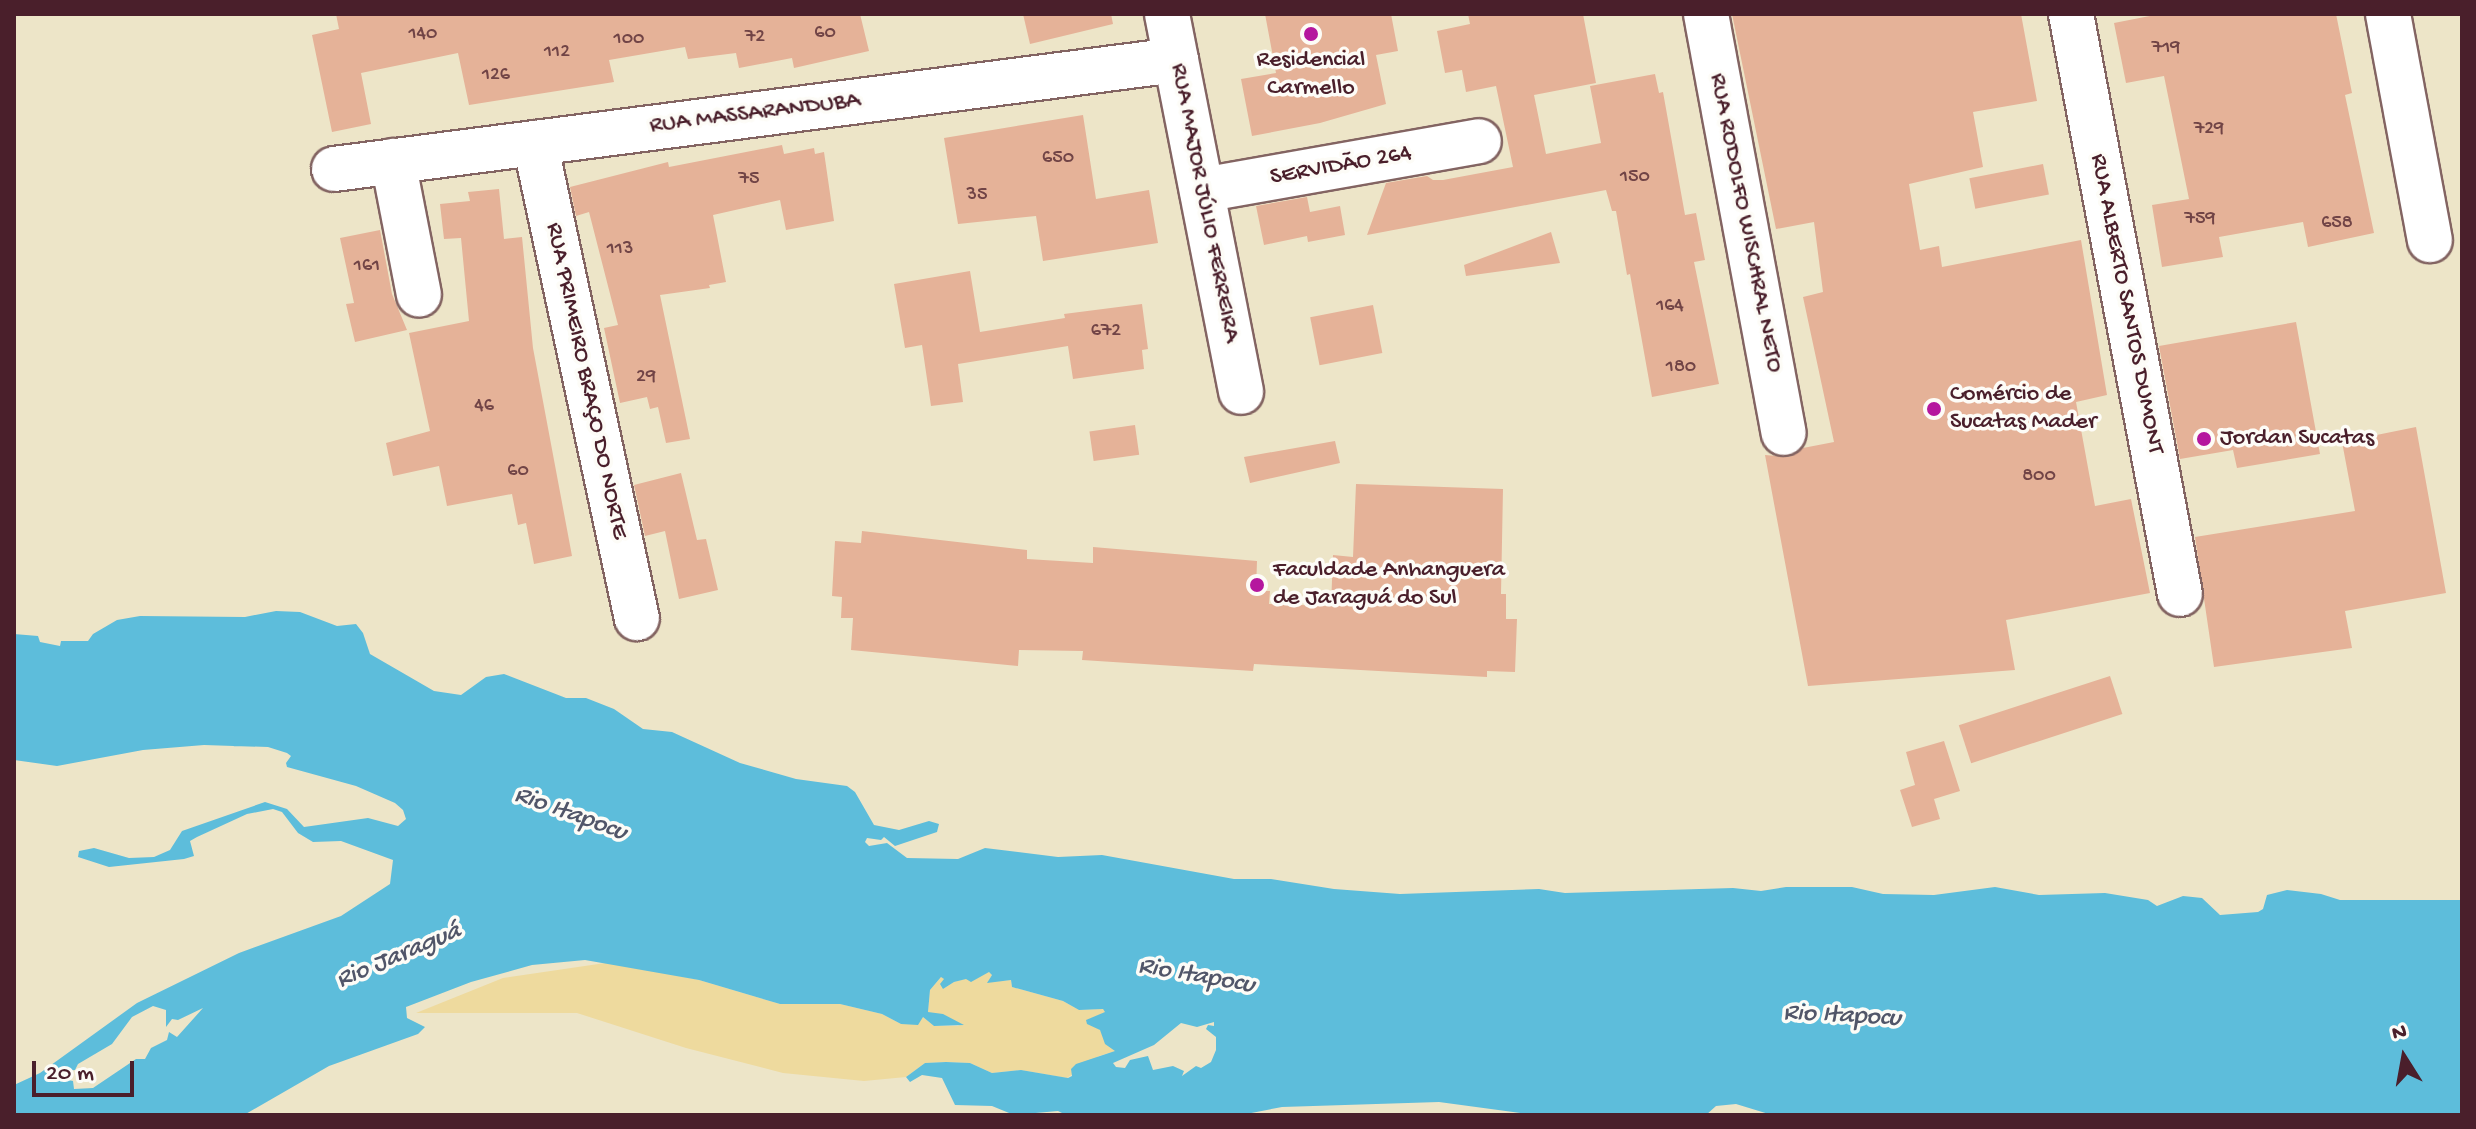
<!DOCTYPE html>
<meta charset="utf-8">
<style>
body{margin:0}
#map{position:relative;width:2476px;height:1129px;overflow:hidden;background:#ede5c8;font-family:"Gochi Hand",sans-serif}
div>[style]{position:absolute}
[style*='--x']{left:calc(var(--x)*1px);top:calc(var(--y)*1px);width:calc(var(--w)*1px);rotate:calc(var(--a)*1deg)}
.sand>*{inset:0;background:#eeda9e}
.water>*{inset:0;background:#5dbddb}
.building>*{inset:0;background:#e5b298;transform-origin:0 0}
.roads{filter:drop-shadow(2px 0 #836462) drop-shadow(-2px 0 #836462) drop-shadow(0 2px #836462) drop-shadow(0 -2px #836462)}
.minor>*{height:44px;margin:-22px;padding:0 22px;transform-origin:22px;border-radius:22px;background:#fff}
.dots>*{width:22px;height:22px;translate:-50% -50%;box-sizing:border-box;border:4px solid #fdfcf7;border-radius:50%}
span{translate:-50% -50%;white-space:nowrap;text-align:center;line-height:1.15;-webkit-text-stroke:7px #fdfcf7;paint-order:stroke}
.number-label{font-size:20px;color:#714446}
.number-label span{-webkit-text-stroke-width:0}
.poi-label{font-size:24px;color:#4a1f2b}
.left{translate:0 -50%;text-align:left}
.street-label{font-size:24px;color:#4a1f2b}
.water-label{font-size:26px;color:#515669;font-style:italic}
.frame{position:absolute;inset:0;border:16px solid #4a1f2b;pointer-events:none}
.north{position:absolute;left:2364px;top:1017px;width:80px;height:80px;-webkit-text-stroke:6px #fdfcf7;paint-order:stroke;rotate:349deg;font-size:22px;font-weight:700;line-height:32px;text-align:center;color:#4a1f2b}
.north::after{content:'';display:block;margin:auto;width:28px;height:36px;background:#4a1f2b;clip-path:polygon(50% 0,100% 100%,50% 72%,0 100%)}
.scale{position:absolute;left:32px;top:1061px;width:102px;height:36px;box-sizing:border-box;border:4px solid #4a1f2b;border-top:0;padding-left:10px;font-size:24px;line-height:28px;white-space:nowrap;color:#4a1f2b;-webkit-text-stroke:6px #fdfcf7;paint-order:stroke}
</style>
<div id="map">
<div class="sand">
<i style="clip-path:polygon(612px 962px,699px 980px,780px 1004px,840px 1004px,882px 1014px,901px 1024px,923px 1017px,934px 1026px,960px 1026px,928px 1012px,930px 990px,941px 977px,945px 979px,943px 989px,954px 982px,989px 972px,992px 975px,988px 982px,1011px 980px,1012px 987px,1063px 1001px,1079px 1010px,1103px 1009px,1106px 1012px,1087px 1020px,1100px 1030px,1116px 1051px,1099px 1056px,1067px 1078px,1021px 1070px,992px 1073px,970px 1063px,946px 1062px,925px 1063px,906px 1077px,864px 1081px,783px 1073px,686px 1048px,577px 1013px,416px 1013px,503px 978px)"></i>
</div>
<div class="water">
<i style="clip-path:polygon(evenodd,276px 611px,300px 612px,337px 626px,356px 624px,363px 633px,370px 654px,434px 691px,461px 695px,486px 677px,504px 674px,566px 698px,586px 698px,614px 709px,643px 729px,672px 732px,740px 763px,796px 779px,847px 786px,855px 792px,874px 825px,899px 830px,929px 821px,939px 824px,937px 832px,895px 846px,884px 837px,881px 840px,867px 838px,865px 842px,869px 846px,887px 843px,907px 858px,958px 859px,985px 848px,1058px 857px,1102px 855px,1234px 879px,1271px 879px,1334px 889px,1400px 894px,1539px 889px,1565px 893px,1733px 888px,1761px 891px,1786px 887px,1852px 887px,1883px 894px,1934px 895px,1995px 887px,2039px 895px,2105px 893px,2148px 900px,2157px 906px,2183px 896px,2202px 898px,2220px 915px,2258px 912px,2263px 909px,2267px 895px,2287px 890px,2321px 894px,2340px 900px,2462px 900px,2462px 1115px,1772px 1115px,1736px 1104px,1716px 1106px,1706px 1115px,1535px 1115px,1439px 1102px,1282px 1107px,1241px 1115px,1066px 1115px,1058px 1111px,1014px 1115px,992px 1106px,955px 1105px,942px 1078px,922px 1075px,910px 1082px,906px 1077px,925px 1063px,946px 1062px,970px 1063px,992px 1073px,1021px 1070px,1068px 1078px,1072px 1076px,1071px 1069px,1076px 1064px,1115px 1051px,1105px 1044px,1100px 1030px,1087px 1024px,1086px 1020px,1105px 1012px,1103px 1009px,1079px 1010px,1063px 1001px,1012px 987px,1011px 980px,987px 983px,992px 975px,989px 972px,971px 982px,966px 979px,954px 982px,943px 989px,940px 984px,944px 979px,941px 977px,930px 990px,928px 1012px,943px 1014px,964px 1025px,934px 1026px,923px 1017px,918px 1025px,901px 1024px,882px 1014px,840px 1004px,780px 1004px,699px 980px,585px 960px,532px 965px,471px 982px,406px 1007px,407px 1018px,425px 1027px,418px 1034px,329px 1066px,244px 1115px,14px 1115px,14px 1085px,40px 1073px,137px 1003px,239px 953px,341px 916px,390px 884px,393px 860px,341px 841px,313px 842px,298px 833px,282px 812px,273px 809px,247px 814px,197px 837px,190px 841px,194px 856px,184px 859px,109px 867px,78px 857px,79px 851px,94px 848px,129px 858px,154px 857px,170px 850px,182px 831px,265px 802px,287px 809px,304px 827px,368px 818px,398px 826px,406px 819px,403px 810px,395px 803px,356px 786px,287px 767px,286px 763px,291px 756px,287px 753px,268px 747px,204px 745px,143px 750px,57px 766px,14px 760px,14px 634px,38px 636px,40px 642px,60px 646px,61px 641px,88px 641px,93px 634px,117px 620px,140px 616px,245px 617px,276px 611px,153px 1006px,166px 1010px,166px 1027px,172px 1019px,178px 1020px,203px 1008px,177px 1037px,169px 1032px,167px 1040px,151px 1048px,145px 1059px,136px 1059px,93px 1088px,74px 1089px,73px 1081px,63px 1079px,68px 1075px,66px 1071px,75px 1070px,78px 1064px,112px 1044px,132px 1017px,153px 1006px,276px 611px,1214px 1022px,1214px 1026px,1208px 1025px,1206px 1029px,1216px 1037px,1216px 1050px,1211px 1062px,1201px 1068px,1196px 1066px,1182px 1076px,1184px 1071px,1173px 1066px,1153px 1070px,1148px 1056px,1130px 1060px,1125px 1068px,1116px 1067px,1113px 1063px,1154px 1045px,1181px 1023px,1197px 1027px,1214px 1022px)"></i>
</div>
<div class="building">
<i style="clip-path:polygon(336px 14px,860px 14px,869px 51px,794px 68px,792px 58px,739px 68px,736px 53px,688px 59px,685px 47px,609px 60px,614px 82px,469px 105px,458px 53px,361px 73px,371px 124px,332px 132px,312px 35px,339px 29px)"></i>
<i style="clip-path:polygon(1023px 14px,1111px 14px,1113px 24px,1030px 44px)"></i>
<i style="clip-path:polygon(1265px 14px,1391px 14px,1398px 51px,1376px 55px,1386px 104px,1320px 123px,1252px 136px,1241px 79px,1276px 73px)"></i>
<i style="clip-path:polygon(1468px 14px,1583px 14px,1596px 83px,1534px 95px,1546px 154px,1601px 143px,1590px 86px,1655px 74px,1659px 93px,1663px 92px,1685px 215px,1696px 213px,1705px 260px,1694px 262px,1719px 384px,1652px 397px,1630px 274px,1627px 275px,1616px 211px,1612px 211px,1606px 190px,1367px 235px,1386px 183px,1427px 176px,1433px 180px,1443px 180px,1513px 167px,1496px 86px,1466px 92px,1462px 70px,1445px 73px,1437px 31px,1470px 24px)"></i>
<i style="clip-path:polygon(1732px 14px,2021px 14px,2037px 101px,1973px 112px,1983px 167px,1909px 184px,1920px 250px,1939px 246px,1942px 267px,2081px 240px,2107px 395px,2076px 402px,2095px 506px,2131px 499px,2150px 593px,2006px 620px,2015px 670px,1808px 686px,1765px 455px,1789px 457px,1803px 448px,1834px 442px,1803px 297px,1823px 292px,1814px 222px,1776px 229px)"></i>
<i style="clip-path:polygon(2160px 14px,2336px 14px,2352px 93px,2345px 95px,2374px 233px,2308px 247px,2303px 222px,2219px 237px,2223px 257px,2162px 267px,2152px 205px,2189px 199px,2164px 76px,2126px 83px,2114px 23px)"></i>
<i style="clip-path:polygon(1083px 115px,1096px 199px,1149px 190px,1158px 243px,1043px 261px,1036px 216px,958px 224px,944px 138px)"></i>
<i style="clip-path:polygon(782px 145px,784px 154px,814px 148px,815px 154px,824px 152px,834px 221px,786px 230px,780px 200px,713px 215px,726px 282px,709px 285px,710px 288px,660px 295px,690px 439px,666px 443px,658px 407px,650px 409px,647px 397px,620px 403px,604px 328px,618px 325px,589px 212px,576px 216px,570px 187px,668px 162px,669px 167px)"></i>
<i style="left:2043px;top:164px;width:31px;height:75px;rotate:79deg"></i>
<i style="clip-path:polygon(499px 189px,504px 239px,522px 237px,533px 348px,572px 556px,534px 564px,526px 523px,518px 525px,512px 494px,447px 506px,439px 466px,393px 476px,386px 443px,430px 431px,409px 333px,469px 321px,461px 238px,444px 239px,440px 204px,470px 201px,468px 192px)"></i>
<i style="clip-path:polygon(1307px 197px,1310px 212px,1340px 206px,1345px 235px,1308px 242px,1307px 236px,1264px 245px,1256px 206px)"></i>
<i style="clip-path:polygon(380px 230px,392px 294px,407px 330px,355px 342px,346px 304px,354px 303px,340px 238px)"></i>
<i style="clip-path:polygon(1551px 232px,1560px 263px,1466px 276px,1464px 265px)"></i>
<i style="clip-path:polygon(970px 271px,980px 332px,1065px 318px,1064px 314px,1142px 304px,1148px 349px,1142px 350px,1144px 369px,1073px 379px,1068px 346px,958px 364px,963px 402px,931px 406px,922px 345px,905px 348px,894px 284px)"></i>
<i style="left:1373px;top:305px;width:49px;height:64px;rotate:79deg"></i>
<i style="clip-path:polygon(2296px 322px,2320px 454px,2237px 468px,2233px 450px,2180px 459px,2159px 346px)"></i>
<i style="left:1135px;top:425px;width:30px;height:46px;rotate:82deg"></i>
<i style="clip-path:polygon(2416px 427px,2446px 593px,2345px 611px,2352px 648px,2214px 667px,2195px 537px,2355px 511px,2342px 442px)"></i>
<i style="clip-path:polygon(1335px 441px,1340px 463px,1250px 483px,1244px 457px)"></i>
<i style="clip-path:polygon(681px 473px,697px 540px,706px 539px,718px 590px,679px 599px,665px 531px,645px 536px,634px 485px)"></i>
<i style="clip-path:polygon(1356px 484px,1503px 489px,1501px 594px,1506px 594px,1506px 619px,1517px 619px,1515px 672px,1487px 671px,1487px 677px,1254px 664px,1253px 671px,1082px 660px,1083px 651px,1019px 650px,1018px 666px,851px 650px,853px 618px,841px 618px,842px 597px,832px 596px,835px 541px,861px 543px,862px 531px,1027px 550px,1027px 559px,1093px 563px,1093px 547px,1257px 561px,1256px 591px,1270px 591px,1269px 604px,1331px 606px,1333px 555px,1353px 557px)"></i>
<i style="left:2110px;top:676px;width:40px;height:159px;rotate:72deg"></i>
<i style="clip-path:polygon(1944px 741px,1960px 791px,1934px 799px,1940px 819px,1912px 827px,1900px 790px,1915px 785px,1906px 752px)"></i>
</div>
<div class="roads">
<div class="minor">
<i style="--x:1167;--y:14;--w:385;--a:78.9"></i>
<i style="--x:1706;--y:14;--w:426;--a:79.5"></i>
<i style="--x:2071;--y:14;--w:590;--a:79.36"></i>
<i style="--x:2388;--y:14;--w:230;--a:79.5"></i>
<i style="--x:535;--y:143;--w:486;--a:77.9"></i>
<i style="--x:393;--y:161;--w:136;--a:79"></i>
<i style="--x:334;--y:169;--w:849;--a:-7.38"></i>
<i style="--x:1202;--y:190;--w:281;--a:-10"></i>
</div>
</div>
<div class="dots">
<i style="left:1311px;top:34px;background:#b5179e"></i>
<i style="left:1934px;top:409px;background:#b5179e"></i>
<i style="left:2204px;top:439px;background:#b5179e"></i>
<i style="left:1257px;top:585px;background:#b5179e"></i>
</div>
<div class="number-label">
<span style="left:825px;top:33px">60</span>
<span style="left:423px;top:34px">140</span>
<span style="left:755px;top:37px">72</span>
<span style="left:629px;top:39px">100</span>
<span style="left:2166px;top:48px">719</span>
<span style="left:557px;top:52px">112</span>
<span style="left:496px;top:75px">126</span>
<span style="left:2209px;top:129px">729</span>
<span style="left:1058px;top:158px">650</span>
<span style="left:1635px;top:177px">150</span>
<span style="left:749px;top:179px">75</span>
<span style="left:977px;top:195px">35</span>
<span style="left:2200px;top:219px">759</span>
<span style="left:2337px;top:223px">658</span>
<span style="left:620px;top:249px">113</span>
<span style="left:367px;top:266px">161</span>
<span style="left:1670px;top:306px">164</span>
<span style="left:1106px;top:331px">672</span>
<span style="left:1681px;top:367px">180</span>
<span style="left:646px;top:377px">29</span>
<span style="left:484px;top:406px">46</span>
<span style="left:518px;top:471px">60</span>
<span style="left:2039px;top:476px">800</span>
</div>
<div class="poi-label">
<span style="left:1311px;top:75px">Residencial<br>Carmello</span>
<span class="left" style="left:1950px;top:409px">Comércio de<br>Sucatas Mader</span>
<span class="left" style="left:2220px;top:439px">Jordan Sucatas</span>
<span class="left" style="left:1273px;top:585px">Faculdade Anhanguera<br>de Jaraguá do Sul</span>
</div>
<div class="street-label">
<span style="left:755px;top:114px;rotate:-7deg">RUA MASSARANDUBA</span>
<span style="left:1341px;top:166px;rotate:-10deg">SERVIDÃO 264</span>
<span style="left:1204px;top:203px;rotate:79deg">RUA MAJOR JÚLIO FERREIRA</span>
<span style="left:1745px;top:223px;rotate:79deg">RUA RODOLFO WISCHRAL NETO</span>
<span style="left:2126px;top:304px;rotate:79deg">RUA ALBERTO SANTOS DUMONT</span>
<span style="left:586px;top:381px;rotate:78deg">RUA PRIMEIRO BRAÇO DO NORTE</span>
</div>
<div class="water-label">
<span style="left:570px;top:815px;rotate:20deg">Rio Itapocu</span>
<span style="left:399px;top:957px;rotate:-23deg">Rio Jaraguá</span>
<span style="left:1196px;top:977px;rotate:10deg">Rio Itapocu</span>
<span style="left:1842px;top:1017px;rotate:3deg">Rio Itapocu</span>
</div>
<div class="frame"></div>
<div class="north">N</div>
<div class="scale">20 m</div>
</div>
